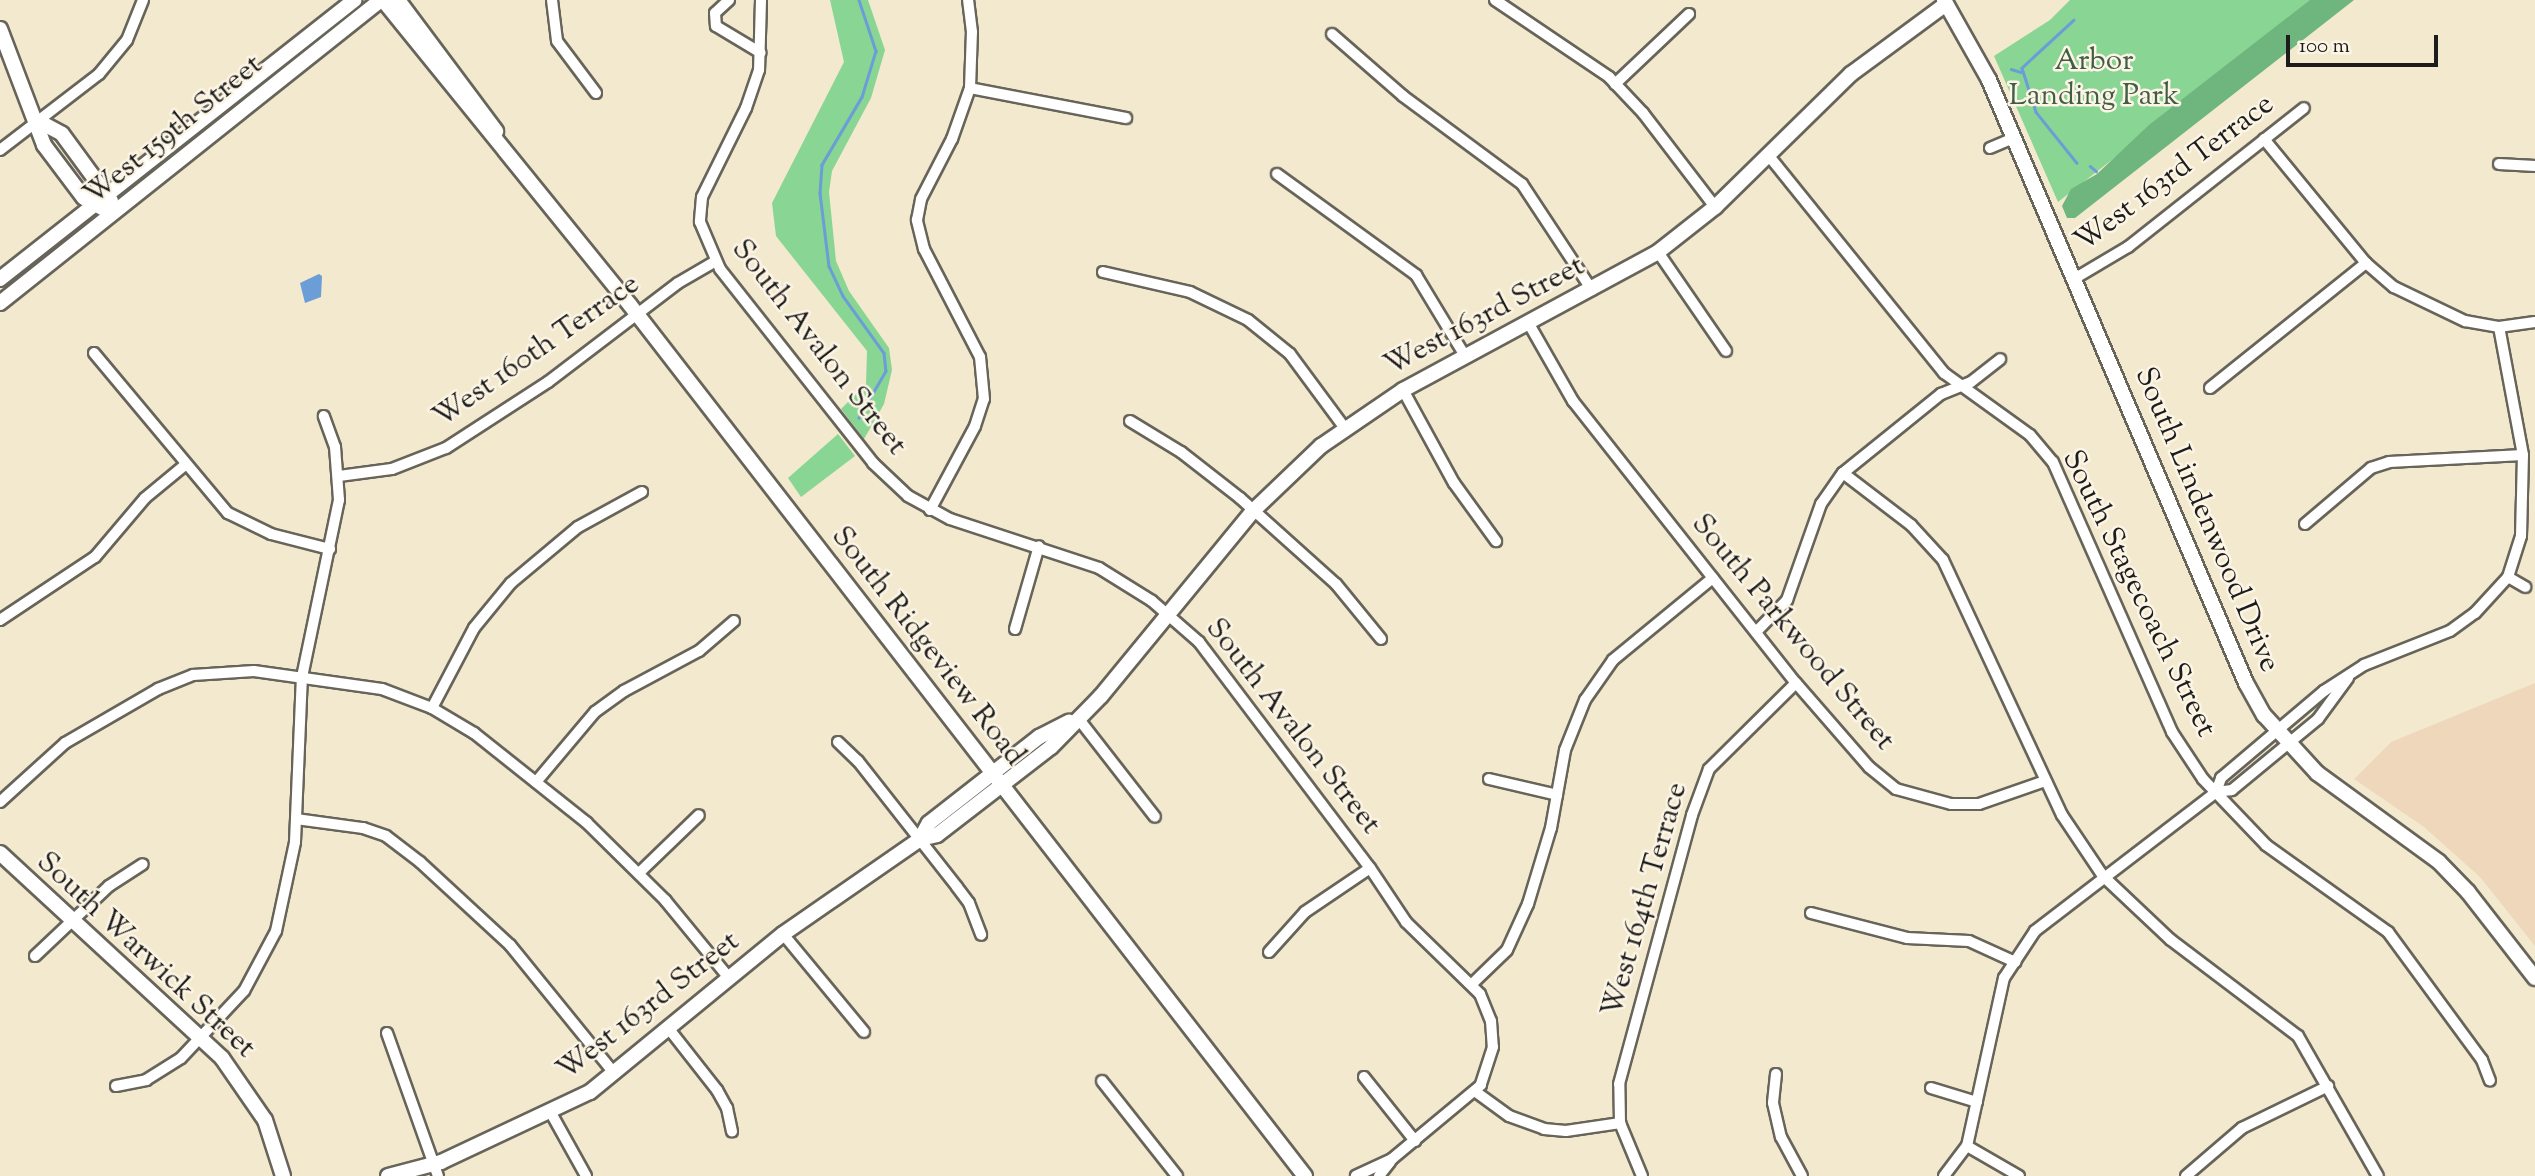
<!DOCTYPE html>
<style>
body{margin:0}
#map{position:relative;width:2535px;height:1176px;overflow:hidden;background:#f3e9ce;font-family:"Sorts Mill Goudy",serif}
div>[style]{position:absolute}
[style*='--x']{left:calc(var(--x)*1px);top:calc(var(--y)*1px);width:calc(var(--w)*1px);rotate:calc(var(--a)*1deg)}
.built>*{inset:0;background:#eed7bb}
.green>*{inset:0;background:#89d593}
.forest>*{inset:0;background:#6eb67d}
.water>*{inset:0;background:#6b9dd6}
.stream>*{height:2.5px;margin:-1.25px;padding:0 1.25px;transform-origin:1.25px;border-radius:1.25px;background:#6b9dd6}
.roads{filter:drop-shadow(2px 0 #67645a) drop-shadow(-2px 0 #67645a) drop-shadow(0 2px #67645a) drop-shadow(0 -2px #67645a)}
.street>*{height:10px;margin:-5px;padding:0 5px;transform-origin:5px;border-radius:5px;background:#fff}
.secondary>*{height:14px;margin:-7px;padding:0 7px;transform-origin:7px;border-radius:7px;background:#fff}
span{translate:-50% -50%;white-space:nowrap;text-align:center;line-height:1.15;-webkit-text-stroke:5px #fcf5e5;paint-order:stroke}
.park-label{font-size:30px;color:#425d46}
.street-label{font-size:30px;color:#1c1c1c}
.scale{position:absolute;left:2286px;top:35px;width:152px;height:32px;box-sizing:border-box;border:4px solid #1c1c1c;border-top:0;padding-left:9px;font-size:21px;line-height:24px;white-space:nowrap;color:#1c1c1c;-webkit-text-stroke:5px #fcf5e5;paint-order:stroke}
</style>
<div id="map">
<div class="built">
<i style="clip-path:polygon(2535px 683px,2535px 946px,2480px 877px,2424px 827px,2354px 779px,2391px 742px)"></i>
</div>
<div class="green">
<i style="clip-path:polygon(830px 0,868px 0,885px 50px,871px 98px,832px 171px,829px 192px,836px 261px,849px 291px,889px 348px,892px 370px,884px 404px,864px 439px,841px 409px,866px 384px,867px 351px,776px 236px,772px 203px,844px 62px)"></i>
<i style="clip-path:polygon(2070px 0,2316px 0,2058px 202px,1994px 56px,2050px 20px)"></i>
<i style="clip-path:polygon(838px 434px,855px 456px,801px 497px,788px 478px)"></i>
</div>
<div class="forest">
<i style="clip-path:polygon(2310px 0,2354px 0,2075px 218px,2067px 218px,2062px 206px,2071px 189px,2097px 174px,2149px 125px)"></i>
</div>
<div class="water">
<i style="clip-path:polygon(319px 274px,322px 276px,321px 297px,305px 303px,300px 283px)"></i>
</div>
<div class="stream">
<i style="--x:859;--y:0;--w:54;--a:71.6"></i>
<i style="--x:876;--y:51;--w:48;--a:106.9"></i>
<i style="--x:862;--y:97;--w:79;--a:120.5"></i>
<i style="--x:822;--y:165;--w:28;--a:94"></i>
<i style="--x:820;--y:193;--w:74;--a:83"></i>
<i style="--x:829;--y:266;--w:33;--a:65"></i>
<i style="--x:843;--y:296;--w:70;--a:54.3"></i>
<i style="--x:884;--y:353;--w:18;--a:84"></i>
<i style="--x:886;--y:371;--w:54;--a:119.9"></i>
<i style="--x:2074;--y:20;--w:71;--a:137.3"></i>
<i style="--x:2022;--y:68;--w:46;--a:72.3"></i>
<i style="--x:2036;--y:112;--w:65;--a:51.2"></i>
<i style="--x:2011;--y:69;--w:10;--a:17"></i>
<i style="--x:2090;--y:166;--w:8;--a:40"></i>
</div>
<div class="roads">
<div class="street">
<i style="--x:552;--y:0;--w:41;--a:83"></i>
<i style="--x:557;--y:41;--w:65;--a:53.1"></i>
<i style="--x:729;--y:0;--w:19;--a:137"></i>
<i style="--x:715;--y:13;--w:13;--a:86"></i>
<i style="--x:716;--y:26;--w:52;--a:31"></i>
<i style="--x:761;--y:0;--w:70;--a:91.6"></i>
<i style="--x:759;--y:70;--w:40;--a:108.9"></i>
<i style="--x:746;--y:108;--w:99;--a:116.3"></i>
<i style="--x:702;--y:197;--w:25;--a:95"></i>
<i style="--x:700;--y:222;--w:51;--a:66.9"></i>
<i style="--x:720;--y:269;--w:247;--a:51.7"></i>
<i style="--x:873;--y:463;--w:48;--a:43.3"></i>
<i style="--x:908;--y:496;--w:48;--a:28.7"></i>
<i style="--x:950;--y:519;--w:157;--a:18.2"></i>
<i style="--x:1099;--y:568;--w:62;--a:31.9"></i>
<i style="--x:1152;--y:601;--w:62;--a:41.1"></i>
<i style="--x:1199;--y:642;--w:283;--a:52.9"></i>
<i style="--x:1370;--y:868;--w:65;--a:56.3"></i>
<i style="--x:1406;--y:922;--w:103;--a:44.2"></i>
<i style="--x:1480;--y:994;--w:29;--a:68"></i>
<i style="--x:1491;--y:1021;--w:26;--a:86"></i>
<i style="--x:1493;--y:1047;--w:40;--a:108"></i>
<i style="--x:1481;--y:1085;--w:116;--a:140.3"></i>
<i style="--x:1392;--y:1159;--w:40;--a:155"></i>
<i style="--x:1495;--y:0;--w:138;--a:34"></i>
<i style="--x:1609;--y:77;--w:50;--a:46.6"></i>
<i style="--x:1643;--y:113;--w:118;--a:52.5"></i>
<i style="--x:1332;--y:34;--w:94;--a:41.1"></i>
<i style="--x:1403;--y:96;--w:148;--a:36.5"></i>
<i style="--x:1522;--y:184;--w:127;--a:56.6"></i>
<i style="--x:1615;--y:84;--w:102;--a:-43.4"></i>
<i style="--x:970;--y:88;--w:159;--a:10.9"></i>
<i style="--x:2264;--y:139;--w:161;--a:50.6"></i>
<i style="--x:2366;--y:263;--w:37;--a:41"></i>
<i style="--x:2394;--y:287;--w:79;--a:25.6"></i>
<i style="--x:2465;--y:321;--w:35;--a:10"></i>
<i style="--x:2499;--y:327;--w:36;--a:-8"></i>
<i style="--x:1990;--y:148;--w:25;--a:-23"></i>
<i style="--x:0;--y:150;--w:125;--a:-37.5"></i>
<i style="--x:99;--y:74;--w:44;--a:-50.5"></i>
<i style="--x:127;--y:40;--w:43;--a:-68.2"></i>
<i style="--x:1769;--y:156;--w:279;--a:51.1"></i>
<i style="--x:1944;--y:373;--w:106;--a:35.8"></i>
<i style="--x:2030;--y:435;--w:35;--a:50"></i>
<i style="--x:2053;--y:462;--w:295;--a:66.2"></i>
<i style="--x:2172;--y:732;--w:56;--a:56.6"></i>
<i style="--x:2203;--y:779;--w:91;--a:46.3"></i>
<i style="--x:2266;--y:845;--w:150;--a:35.5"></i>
<i style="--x:2388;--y:932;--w:159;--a:53.7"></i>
<i style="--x:2482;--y:1060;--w:22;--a:69"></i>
<i style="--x:2499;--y:164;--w:36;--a:3"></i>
<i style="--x:1277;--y:174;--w:172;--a:36"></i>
<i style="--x:1416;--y:275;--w:95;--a:58.8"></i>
<i style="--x:1658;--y:252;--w:120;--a:55.5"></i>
<i style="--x:1103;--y:272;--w:89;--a:12.9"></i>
<i style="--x:1190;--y:292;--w:64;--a:25.8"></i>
<i style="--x:1248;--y:320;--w:54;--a:39"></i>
<i style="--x:1290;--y:354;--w:91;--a:53.5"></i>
<i style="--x:2074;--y:279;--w:63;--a:-30.7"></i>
<i style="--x:2128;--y:247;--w:224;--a:-38.3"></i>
<i style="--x:1529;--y:324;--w:89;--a:60.3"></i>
<i style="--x:1573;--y:401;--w:360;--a:51.7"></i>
<i style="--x:1796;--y:683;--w:111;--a:49"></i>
<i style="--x:1869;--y:767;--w:35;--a:39"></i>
<i style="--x:1896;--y:789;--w:57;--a:15.3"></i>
<i style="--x:1951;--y:804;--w:28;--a:0"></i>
<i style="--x:1979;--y:804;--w:70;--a:-19.2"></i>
<i style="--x:94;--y:353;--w:209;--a:50.1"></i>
<i style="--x:228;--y:513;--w:48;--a:26"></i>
<i style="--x:271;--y:534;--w:61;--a:14.3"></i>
<i style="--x:2210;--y:388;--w:200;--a:-38.7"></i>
<i style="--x:1403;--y:390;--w:106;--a:61.3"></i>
<i style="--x:1454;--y:483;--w:72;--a:54.1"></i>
<i style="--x:1130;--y:421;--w:60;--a:31.3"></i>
<i style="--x:1181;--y:452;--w:75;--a:37.9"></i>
<i style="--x:1240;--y:498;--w:129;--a:41.9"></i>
<i style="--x:1336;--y:584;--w:71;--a:50.7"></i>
<i style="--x:1843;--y:473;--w:86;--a:37.4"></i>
<i style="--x:1911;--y:525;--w:47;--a:47.6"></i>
<i style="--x:1943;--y:560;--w:281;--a:65"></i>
<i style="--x:2062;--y:815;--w:73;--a:56.1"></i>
<i style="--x:2103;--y:876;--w:93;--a:43.3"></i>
<i style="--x:2171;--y:940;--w:159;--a:37.1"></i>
<i style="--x:2298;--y:1036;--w:161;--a:60.3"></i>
<i style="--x:339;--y:476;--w:53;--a:-7.5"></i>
<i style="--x:392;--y:469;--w:58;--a:-21.3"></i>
<i style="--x:446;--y:448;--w:121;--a:-32.9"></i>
<i style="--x:548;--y:382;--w:163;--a:-37.3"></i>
<i style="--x:678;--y:283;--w:44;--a:-30.1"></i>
<i style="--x:930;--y:510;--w:95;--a:-61.8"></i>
<i style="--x:975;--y:426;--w:28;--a:-72"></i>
<i style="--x:984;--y:399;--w:42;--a:-95.4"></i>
<i style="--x:980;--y:357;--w:122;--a:-117.4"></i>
<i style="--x:924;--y:249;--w:30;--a:-104"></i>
<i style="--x:917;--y:220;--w:21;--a:-79"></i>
<i style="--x:921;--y:199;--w:68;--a:-62.7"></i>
<i style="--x:952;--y:139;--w:54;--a:-70.6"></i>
<i style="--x:970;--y:88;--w:56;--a:-88"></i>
<i style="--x:972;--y:32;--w:32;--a:-97"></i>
<i style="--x:2305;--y:524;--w:87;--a:-40.3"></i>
<i style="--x:2371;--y:468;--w:19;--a:-18"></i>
<i style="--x:2389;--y:462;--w:134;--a:-3"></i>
<i style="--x:2508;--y:577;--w:20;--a:30"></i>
<i style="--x:0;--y:620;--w:114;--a:-33.6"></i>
<i style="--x:95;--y:557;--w:77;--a:-49.7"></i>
<i style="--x:145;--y:498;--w:52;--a:-39.5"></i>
<i style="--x:1015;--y:629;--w:86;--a:-73.9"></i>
<i style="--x:1756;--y:632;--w:45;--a:-45.9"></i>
<i style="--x:1787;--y:600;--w:102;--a:-70.5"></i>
<i style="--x:1821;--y:504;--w:38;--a:-55"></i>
<i style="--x:1843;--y:473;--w:126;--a:-38.9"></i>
<i style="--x:1941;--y:394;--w:32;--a:-22"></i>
<i style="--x:1971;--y:382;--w:37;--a:-38"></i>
<i style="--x:2348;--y:678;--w:51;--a:126.2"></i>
<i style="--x:2318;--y:719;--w:112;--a:140.5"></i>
<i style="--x:2232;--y:790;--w:16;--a:173"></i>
<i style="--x:2216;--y:792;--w:15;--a:-70"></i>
<i style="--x:2221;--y:778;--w:135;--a:-40.2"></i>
<i style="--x:2324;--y:691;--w:48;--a:-33"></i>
<i style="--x:2364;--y:665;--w:92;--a:-21.6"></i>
<i style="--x:2450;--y:631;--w:31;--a:-36"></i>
<i style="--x:2475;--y:613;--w:49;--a:-47.5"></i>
<i style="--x:2508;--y:577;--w:43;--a:-72.4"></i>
<i style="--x:2521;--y:536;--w:81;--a:-88.6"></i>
<i style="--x:2523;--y:455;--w:130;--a:-100.6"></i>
<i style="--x:432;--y:708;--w:90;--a:-62.3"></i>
<i style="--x:474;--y:628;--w:58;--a:-50.6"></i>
<i style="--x:511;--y:583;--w:87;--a:-39.9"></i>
<i style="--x:578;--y:527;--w:73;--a:-28.7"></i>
<i style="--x:1078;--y:718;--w:125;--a:52.1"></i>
<i style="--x:838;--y:742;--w:28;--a:44"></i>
<i style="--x:858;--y:761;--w:160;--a:51.8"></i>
<i style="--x:957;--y:887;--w:20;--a:53"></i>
<i style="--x:969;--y:903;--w:34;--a:69"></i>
<i style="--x:1489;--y:779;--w:70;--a:13.2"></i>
<i style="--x:536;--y:782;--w:92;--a:-49.9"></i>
<i style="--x:595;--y:712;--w:36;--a:-36"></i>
<i style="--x:624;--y:691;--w:85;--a:-28.1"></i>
<i style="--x:699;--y:651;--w:46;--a:-40.6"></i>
<i style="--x:0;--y:802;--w:88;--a:-42.2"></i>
<i style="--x:65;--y:743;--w:108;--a:-30.1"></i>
<i style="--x:158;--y:689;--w:38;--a:-22"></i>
<i style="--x:193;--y:675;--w:61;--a:-3.8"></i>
<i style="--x:254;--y:671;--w:129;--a:8"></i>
<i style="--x:382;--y:689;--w:53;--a:20.8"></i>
<i style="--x:432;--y:708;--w:49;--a:30.8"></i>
<i style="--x:474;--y:733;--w:144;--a:38.5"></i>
<i style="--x:587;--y:823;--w:110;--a:44.6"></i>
<i style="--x:665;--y:900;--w:101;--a:50.6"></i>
<i style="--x:296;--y:819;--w:68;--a:7.7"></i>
<i style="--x:363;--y:828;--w:24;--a:19"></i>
<i style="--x:386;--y:836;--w:43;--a:37.4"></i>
<i style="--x:420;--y:862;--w:122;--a:42.7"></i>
<i style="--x:510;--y:945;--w:166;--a:50.9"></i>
<i style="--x:639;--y:873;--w:83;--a:-44"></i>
<i style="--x:1811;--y:913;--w:99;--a:14.6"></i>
<i style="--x:1907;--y:938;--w:62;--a:2.8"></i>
<i style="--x:1969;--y:941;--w:51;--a:24.5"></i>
<i style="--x:783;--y:934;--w:127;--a:50.4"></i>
<i style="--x:1269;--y:952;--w:54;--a:-48"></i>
<i style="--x:1305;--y:912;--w:78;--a:-34.1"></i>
<i style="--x:35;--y:956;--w:102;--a:-43.4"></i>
<i style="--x:109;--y:886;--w:40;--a:-32.9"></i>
<i style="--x:1473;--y:983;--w:47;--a:-44.1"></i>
<i style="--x:1507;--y:950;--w:51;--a:-65.5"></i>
<i style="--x:1528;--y:904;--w:79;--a:-73.2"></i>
<i style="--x:1551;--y:828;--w:79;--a:-79.8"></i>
<i style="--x:1565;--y:750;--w:54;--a:-68.2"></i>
<i style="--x:1585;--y:700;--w:49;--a:-55"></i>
<i style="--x:1613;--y:660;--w:129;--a:-39.4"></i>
<i style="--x:669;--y:1029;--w:78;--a:51.8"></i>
<i style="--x:717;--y:1090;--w:21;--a:61"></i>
<i style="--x:727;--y:1108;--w:24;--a:78"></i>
<i style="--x:387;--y:1033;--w:152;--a:70.4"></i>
<i style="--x:1776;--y:1074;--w:29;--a:96"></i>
<i style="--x:1773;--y:1103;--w:35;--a:77"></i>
<i style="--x:1781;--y:1137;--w:44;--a:61.7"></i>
<i style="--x:1364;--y:1077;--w:82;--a:51.4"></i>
<i style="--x:1102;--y:1081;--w:121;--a:51.7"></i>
<i style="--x:116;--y:1086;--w:31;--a:-11"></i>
<i style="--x:146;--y:1080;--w:41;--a:-32.2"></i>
<i style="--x:181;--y:1058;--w:92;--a:-46.8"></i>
<i style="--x:244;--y:991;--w:68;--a:-61.9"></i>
<i style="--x:276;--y:931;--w:91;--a:-77.9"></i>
<i style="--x:295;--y:842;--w:165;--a:-87.6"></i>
<i style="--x:302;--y:677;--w:181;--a:-78.2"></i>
<i style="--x:339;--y:500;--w:53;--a:-94.3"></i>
<i style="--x:335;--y:447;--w:33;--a:-110"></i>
<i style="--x:1931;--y:1088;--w:48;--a:16.9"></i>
<i style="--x:1476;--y:1092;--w:41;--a:36"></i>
<i style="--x:1509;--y:1116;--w:37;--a:20"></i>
<i style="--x:1544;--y:1129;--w:22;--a:5"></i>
<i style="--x:1566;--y:1131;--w:55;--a:-8.4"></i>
<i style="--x:551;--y:1113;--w:72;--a:60.9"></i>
<i style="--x:1967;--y:1146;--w:60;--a:30"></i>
<i style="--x:1379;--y:1176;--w:18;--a:-52"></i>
<i style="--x:1642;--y:1176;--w:57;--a:-112.5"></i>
<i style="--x:1620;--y:1123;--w:39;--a:-91"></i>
<i style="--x:1619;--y:1084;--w:279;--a:-74.8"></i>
<i style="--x:1692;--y:815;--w:49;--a:-69.7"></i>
<i style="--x:1709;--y:769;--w:122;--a:-44.7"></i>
<i style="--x:1944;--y:1176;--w:38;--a:-53"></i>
<i style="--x:1967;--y:1146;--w:172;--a:-77.6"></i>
<i style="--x:2004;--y:978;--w:56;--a:-56.6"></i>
<i style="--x:2035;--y:931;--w:228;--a:-37.5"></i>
<i style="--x:2186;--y:1176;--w:74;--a:-40.6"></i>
<i style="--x:2242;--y:1128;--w:96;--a:-26"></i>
</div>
<div class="secondary">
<i style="--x:383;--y:0;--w:392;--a:51"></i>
<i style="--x:630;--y:305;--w:1102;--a:52.23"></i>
<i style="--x:398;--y:0;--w:164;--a:53.2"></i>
<i style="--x:1944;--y:0;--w:92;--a:60.6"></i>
<i style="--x:1989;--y:80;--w:655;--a:66.92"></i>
<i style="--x:2246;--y:683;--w:37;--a:61"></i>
<i style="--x:2264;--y:715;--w:79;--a:47.6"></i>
<i style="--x:2317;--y:773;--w:151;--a:36.1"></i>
<i style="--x:2439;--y:862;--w:42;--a:46"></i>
<i style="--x:2468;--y:892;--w:109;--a:52.1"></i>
<i style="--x:0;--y:29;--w:124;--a:69.2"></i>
<i style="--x:44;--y:145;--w:66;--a:53"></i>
<i style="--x:84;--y:198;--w:21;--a:29"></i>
<i style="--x:38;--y:121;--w:27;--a:28"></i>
<i style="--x:62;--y:134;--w:83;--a:53.8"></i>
<i style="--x:0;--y:279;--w:451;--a:-38.2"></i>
<i style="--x:0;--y:303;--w:487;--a:-38.5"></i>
<i style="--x:920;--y:839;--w:18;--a:-61"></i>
<i style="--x:929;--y:823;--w:140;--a:-38"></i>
<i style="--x:1039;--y:737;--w:34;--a:-27"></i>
<i style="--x:0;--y:853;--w:302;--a:42.7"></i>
<i style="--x:222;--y:1058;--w:75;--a:55.3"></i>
<i style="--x:265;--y:1120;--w:59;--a:72.2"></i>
<i style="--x:388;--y:1176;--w:55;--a:-14.8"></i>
<i style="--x:441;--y:1162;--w:165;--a:-25.2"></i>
<i style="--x:590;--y:1092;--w:249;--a:-39.3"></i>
<i style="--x:783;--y:934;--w:167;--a:-34.7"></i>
<i style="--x:920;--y:839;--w:17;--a:-13"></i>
<i style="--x:937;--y:835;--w:144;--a:-37.7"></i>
<i style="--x:1051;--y:747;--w:71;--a:-45.6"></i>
<i style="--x:1101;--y:696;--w:241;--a:-50.6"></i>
<i style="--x:1254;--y:510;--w:93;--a:-43.7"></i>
<i style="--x:1321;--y:446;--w:99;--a:-34.3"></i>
<i style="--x:1403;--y:390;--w:290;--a:-28.4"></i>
<i style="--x:1658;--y:252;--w:73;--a:-38.3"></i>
<i style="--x:1715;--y:207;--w:190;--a:-44.4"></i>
<i style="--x:1851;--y:74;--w:118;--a:-36.4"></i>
</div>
</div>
<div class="park-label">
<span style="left:2094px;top:79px">Arbor<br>Landing Park</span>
</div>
<div class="street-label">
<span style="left:174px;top:131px;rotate:-39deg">West 159th Street</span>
<span style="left:2175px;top:174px;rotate:-37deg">West 163rd Terrace</span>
<span style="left:1485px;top:317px;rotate:-28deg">West 163rd Street</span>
<span style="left:818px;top:348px;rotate:52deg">South Avalon Street</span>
<span style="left:537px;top:352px;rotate:-35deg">West 160th Terrace</span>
<span style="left:2206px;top:520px;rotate:67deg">South Lindenwood Drive</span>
<span style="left:2138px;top:594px;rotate:64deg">South Stagecoach Street</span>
<span style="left:1792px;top:633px;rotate:50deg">South Parkwood Street</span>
<span style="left:927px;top:647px;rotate:52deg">South Ridgeview Road</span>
<span style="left:1292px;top:727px;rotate:52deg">South Avalon Street</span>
<span style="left:1646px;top:900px;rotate:-74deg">West 164th Terrace</span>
<span style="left:145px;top:956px;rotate:43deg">South Warwick Street</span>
<span style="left:649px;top:1007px;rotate:-38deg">West 163rd Street</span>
</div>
<div class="scale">100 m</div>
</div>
